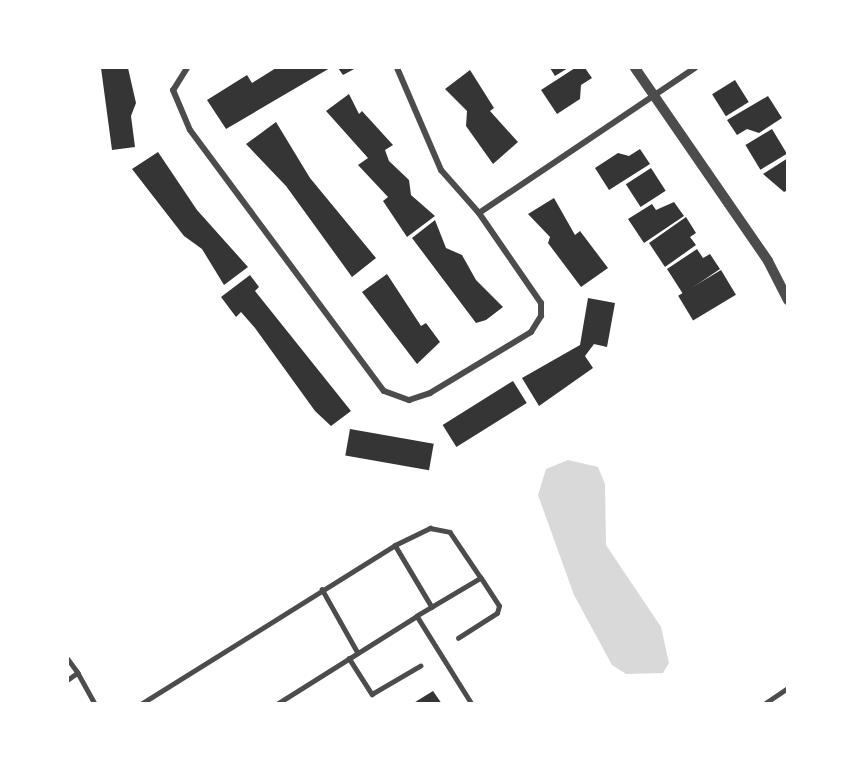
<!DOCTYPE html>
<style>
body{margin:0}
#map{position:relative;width:855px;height:771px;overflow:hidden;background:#fff;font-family:"Source Sans 3",sans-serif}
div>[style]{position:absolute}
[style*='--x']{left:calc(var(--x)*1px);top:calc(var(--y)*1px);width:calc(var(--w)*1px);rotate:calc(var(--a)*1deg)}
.water>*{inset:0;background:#d9d9d9}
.building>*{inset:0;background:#353535;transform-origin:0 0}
.service>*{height:4.5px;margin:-2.25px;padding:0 2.25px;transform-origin:2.25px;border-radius:2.25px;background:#4c4c4c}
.minor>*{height:6px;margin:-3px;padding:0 3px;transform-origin:3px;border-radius:3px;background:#4c4c4c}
.tertiary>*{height:10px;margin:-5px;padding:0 5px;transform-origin:5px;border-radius:5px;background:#4c4c4c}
span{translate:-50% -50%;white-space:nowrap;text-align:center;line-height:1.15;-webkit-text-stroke:4.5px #fff;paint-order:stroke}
.frame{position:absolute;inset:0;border:69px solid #fff;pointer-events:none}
</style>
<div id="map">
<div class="water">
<i style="clip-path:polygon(568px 460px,598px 467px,605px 484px,606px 545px,661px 627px,669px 663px,663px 673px,626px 674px,612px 665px,574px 595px,538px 495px,546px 469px)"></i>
</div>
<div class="building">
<i style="clip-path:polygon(101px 68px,128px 68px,136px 103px,131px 116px,135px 147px,112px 150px)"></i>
<i style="clip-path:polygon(276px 68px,330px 68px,226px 129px,207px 100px,247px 75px,252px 83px)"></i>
<i style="clip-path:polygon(338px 68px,356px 68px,343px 75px)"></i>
<i style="clip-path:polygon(550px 68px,568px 68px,555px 76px)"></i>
<i style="clip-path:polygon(575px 68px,585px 68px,592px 78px,581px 85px,580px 99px,557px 114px,541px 90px)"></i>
<i style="clip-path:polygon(470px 70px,494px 108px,490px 111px,518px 142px,493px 164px,466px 126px,467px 111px,445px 89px)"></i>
<i style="left:735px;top:80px;width:26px;height:27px;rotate:58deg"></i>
<i style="clip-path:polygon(349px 94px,359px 114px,362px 111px,393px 145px,385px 150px,389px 161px,409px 180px,411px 195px,435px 216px,407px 237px,383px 201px,388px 197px,358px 165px,368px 158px,326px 111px)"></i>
<i style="clip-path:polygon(768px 96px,782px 118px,759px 133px,747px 129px,737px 135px,727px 120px)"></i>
<i style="clip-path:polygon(276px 122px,310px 178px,376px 258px,352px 277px,286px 186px,246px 144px)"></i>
<i style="left:772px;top:129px;width:29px;height:31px;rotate:59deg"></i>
<i style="clip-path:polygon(640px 149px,650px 164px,609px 190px,595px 168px,618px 153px,629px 156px)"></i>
<i style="clip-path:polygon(158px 152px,197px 210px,248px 267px,224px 285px,202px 249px,184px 236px,132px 169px)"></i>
<i style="clip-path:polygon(788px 158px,788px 190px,784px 192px,763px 174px)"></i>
<i style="left:651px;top:168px;width:27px;height:30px;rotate:57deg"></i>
<i style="clip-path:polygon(554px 198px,575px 235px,580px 231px,608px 268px,581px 287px,548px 243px,550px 237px,528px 214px)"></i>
<i style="clip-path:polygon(674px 202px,684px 216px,644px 243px,628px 219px,652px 204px,656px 210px)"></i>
<i style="clip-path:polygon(686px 217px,696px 233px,690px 237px,696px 245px,665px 267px,649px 243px)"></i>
<i style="clip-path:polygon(435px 220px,446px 248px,462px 255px,476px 280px,503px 307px,486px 320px,476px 323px,412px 238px)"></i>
<i style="clip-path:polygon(697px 249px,703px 258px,710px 254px,720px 269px,683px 294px,667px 269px)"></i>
<i style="left:721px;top:270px;width:29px;height:50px;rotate:59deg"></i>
<i style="clip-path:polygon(387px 274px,421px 326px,426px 323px,440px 342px,417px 364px,362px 292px)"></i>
<i style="clip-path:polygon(250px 275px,259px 287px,255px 291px,351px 411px,331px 426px,315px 411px,255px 328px,241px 312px,236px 317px,221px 297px)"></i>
<i style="clip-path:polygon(588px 298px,615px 303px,607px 347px,594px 344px,585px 356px,593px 368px,539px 406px,522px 378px,580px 345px)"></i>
<i style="left:513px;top:381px;width:26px;height:83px;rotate:58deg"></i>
<i style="left:350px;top:429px;width:85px;height:27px;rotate:10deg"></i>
<i style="clip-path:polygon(433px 691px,442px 704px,412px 704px)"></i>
</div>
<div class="service">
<i style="--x:395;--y:545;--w:72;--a:59.2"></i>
<i style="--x:322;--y:589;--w:73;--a:60.6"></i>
<i style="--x:458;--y:638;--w:46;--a:-32.7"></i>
<i style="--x:497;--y:613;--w:7;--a:-74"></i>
<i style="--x:499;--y:606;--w:33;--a:-123"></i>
<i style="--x:349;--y:658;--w:43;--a:57.4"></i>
<i style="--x:372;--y:694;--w:56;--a:-30.3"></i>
<i style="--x:68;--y:659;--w:17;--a:54"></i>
<i style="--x:78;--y:673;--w:12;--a:145"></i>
<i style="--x:78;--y:673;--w:35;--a:61"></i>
<i style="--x:141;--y:704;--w:300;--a:-32"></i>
<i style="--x:395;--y:545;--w:39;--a:-26"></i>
<i style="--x:430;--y:528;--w:20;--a:11"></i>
<i style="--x:450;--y:532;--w:55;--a:56"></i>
<i style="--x:481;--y:578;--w:74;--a:149.3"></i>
<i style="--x:277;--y:704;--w:165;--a:-32.2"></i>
<i style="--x:417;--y:616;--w:104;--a:58"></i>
<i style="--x:764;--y:704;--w:29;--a:-34"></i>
</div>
<div class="minor">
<i style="--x:187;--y:68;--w:26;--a:122"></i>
<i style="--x:173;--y:90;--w:43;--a:67"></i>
<i style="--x:190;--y:130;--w:325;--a:53.4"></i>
<i style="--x:384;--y:391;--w:27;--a:20"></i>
<i style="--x:409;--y:400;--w:22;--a:-18"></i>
<i style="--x:430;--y:393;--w:118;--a:-31.1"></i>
<i style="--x:531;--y:332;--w:19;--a:-58"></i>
<i style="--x:541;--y:316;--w:13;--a:-90"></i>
<i style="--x:541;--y:303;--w:109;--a:-124.6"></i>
<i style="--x:479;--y:213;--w:57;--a:-131.5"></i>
<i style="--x:441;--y:170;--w:111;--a:-113.3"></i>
<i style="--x:479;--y:213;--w:260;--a:-33.9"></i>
</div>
<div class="tertiary">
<i style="--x:635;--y:68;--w:234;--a:55.4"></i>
<i style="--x:768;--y:261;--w:44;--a:62.9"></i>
</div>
<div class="frame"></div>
</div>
